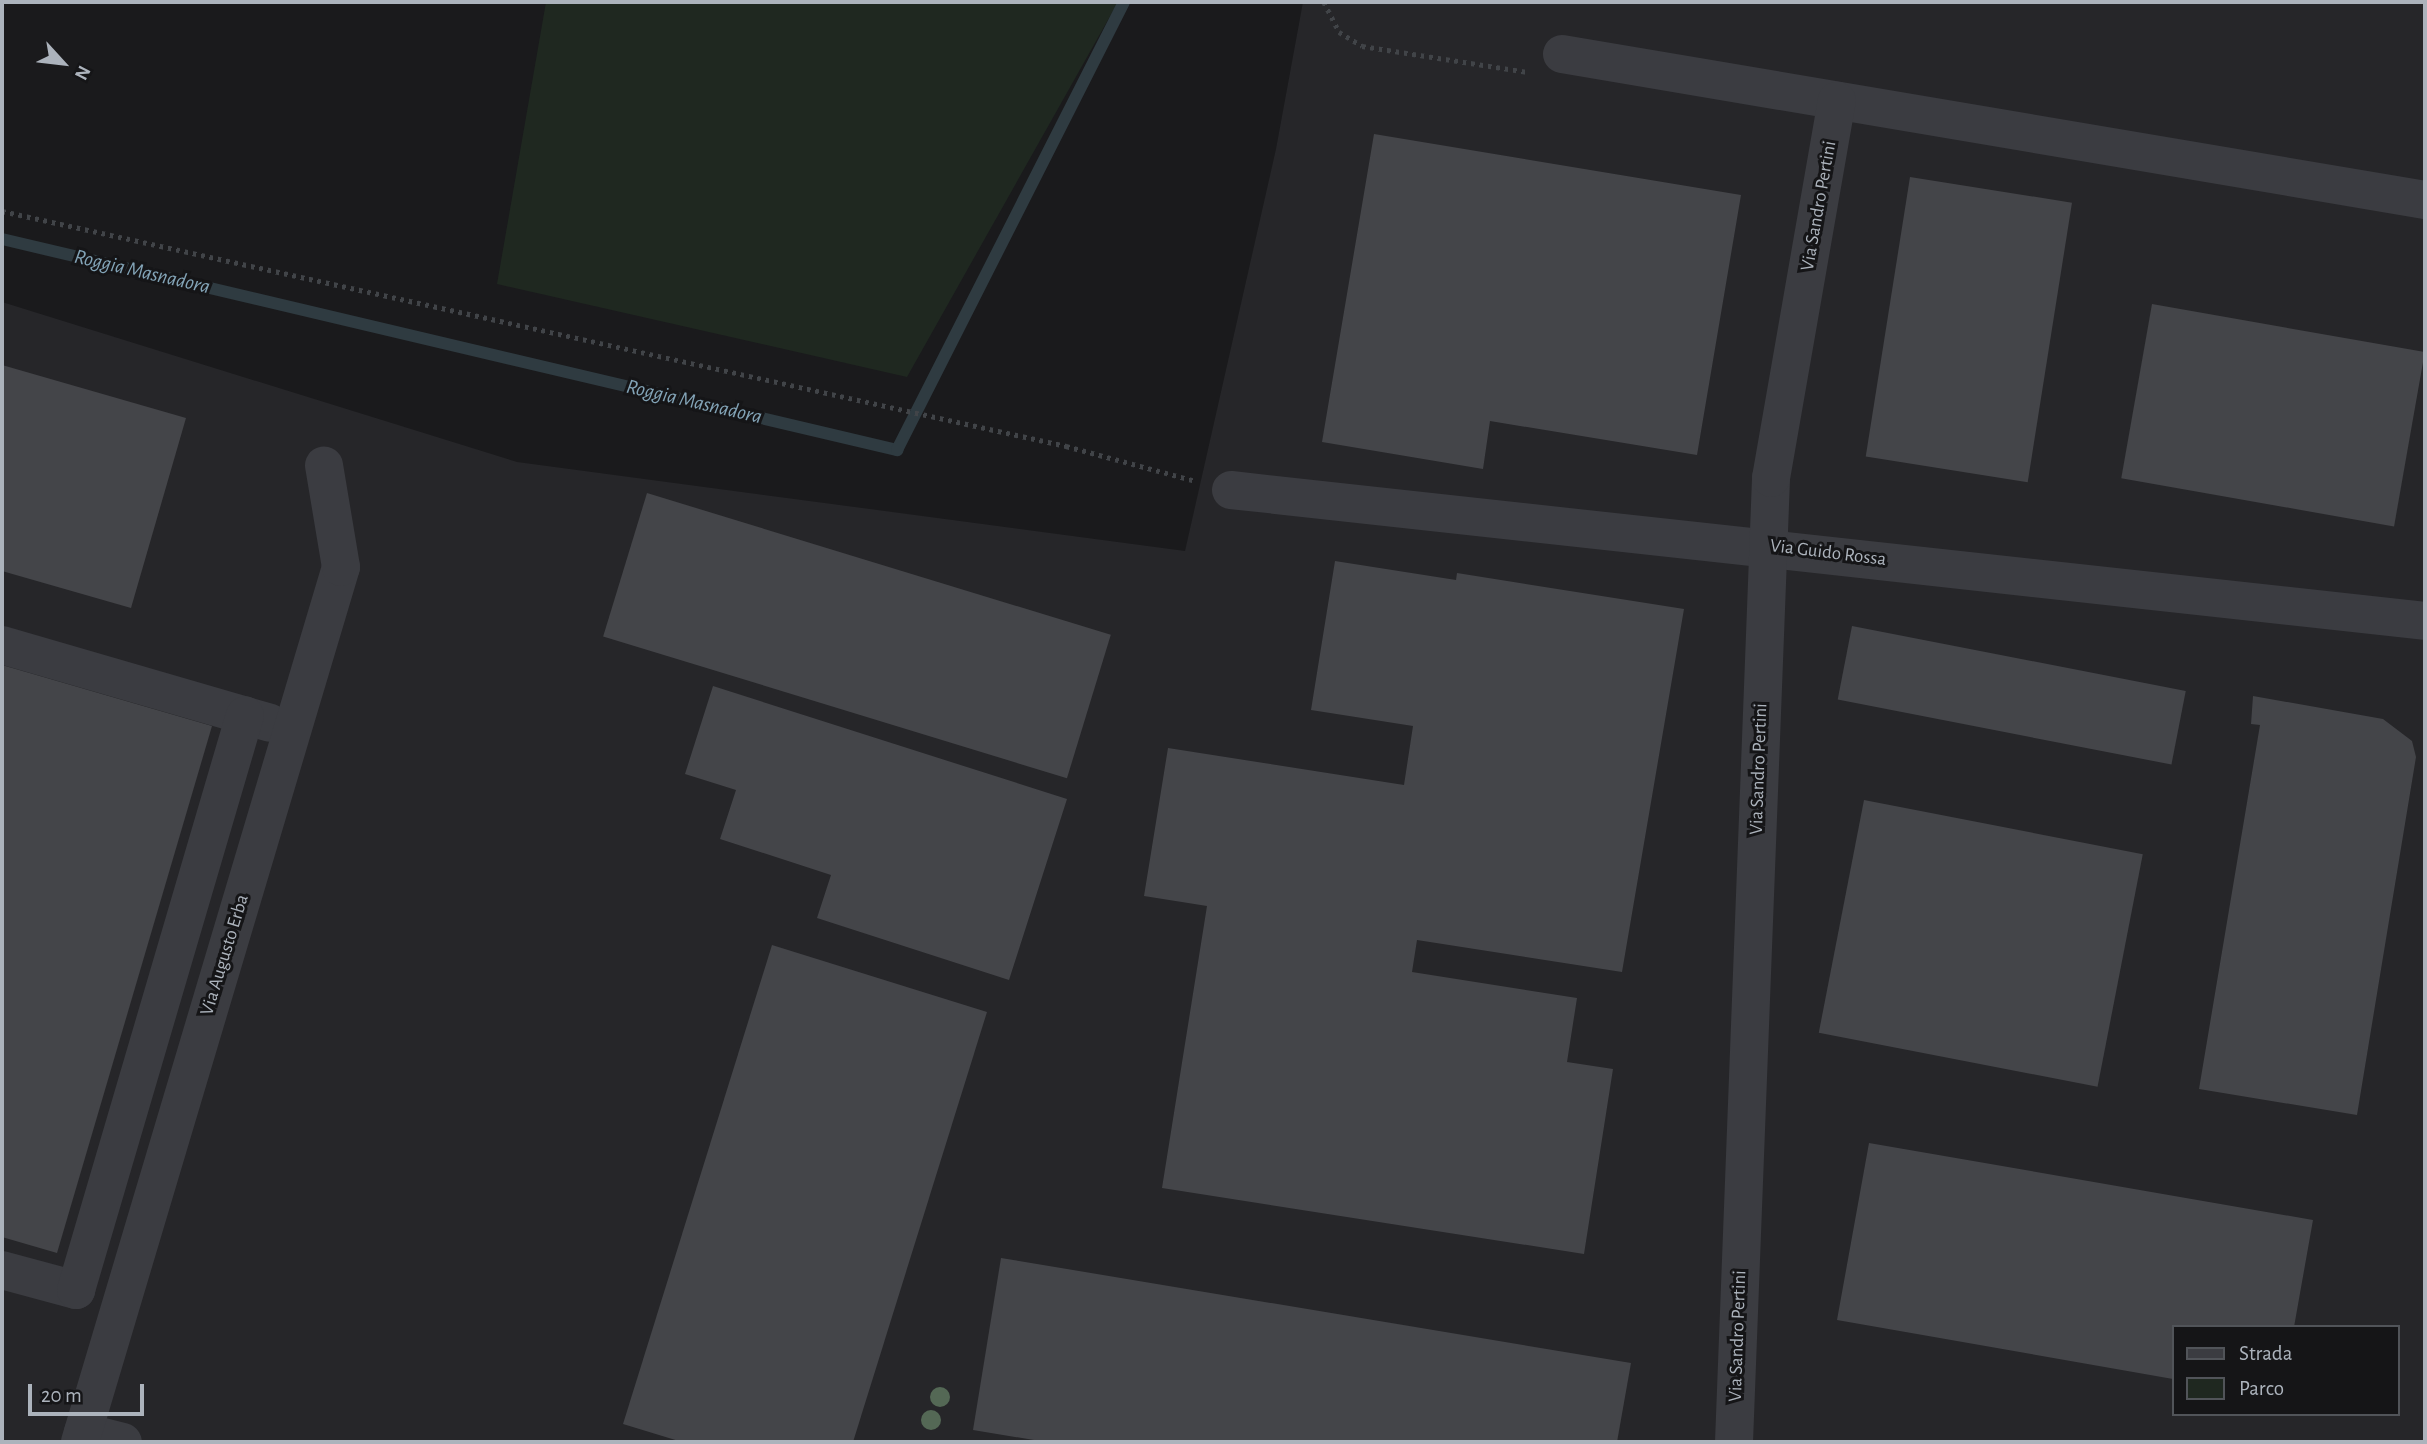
<!DOCTYPE html>
<style>
body{margin:0}
#map{position:relative;width:2427px;height:1444px;overflow:hidden;background:#1a1a1c;font-family:"Alegreya Sans",sans-serif}
div>[style]{position:absolute}
[style*='--x']{left:calc(var(--x)*1px);top:calc(var(--y)*1px);width:calc(var(--w)*1px);rotate:calc(var(--a)*1deg)}
.built>*{inset:0;background:#262629}
.green>*{inset:0;background:#1f2820}
.stream>*{height:12px;margin:-6px;padding:0 6px;transform-origin:6px;border-radius:6px;background:#2f3b41}
.building>*{inset:0;background:#444549;transform-origin:0 0}
.path>*{height:4.5px;margin-top:-2.25px;transform-origin:0;background:repeating-linear-gradient(90deg,#414448 0 3.5px,transparent 0 8.5px)}
.minor>*{height:38px;margin:-19px;padding:0 19px;transform-origin:19px;border-radius:19px;background:#3b3c41}
.trees>*{width:20px;height:20px;margin:-10px;border-radius:50%;background:#546855}
span{translate:-50% -50%;white-space:nowrap;text-align:center;line-height:1.15;-webkit-text-stroke:6px #151517;paint-order:stroke}
.street-label{font-size:19px;color:#acb3bc}
.water-label{font-size:21px;color:#83a4b7;font-style:italic}
.frame{position:absolute;inset:0;border:4px solid #acb3bc;pointer-events:none}
.legend{position:absolute;left:2172px;top:1325px;width:228px;height:91px;box-sizing:border-box;background:#151517;border:2px solid #515459;margin:0;padding:9px 12px;list-style:none;font-size:21px;color:#acb3bc}
.legend li{display:flex;align-items:center;gap:14px;height:35px}
.legend b{width:35px;border:2px solid #515459}
.north{position:absolute;left:28px;top:28px;width:70px;height:70px;-webkit-text-stroke:5px #151517;paint-order:stroke;rotate:117deg;font-size:19px;font-weight:700;line-height:28px;text-align:center;color:#acb3bc}
.north::after{content:'';display:block;margin:auto;width:24px;height:32px;background:#acb3bc;clip-path:polygon(50% 0,100% 100%,50% 72%,0 100%)}
.scale{position:absolute;left:28px;top:1384px;width:116px;height:32px;box-sizing:border-box;border:4px solid #acb3bc;border-top:0;padding-left:9px;font-size:21px;line-height:24px;white-space:nowrap;color:#acb3bc;-webkit-text-stroke:5px #151517;paint-order:stroke}
</style>
<div id="map">
<div class="built">
<i style="clip-path:polygon(evenodd,1303px 2px,2425px 2px,2425px 1442px,2px 1442px,2px 302px,517px 462px,1185px 551px,1276px 149px,1303px 2px,2173px 1327px,2397px 1327px,2397px 1414px,2173px 1414px,2173px 1327px)"></i>
</div>
<div class="green">
<i style="clip-path:polygon(546px 2px,1118px 2px,907px 377px,497px 284px)"></i>
</div>
<div class="stream">
<i style="--x:2;--y:239;--w:920;--a:13.27"></i>
<i style="--x:897;--y:450;--w:502;--a:-63.13"></i>
</div>
<div class="building">
<i style="clip-path:polygon(1374px 134px,1741px 195px,1697px 455px,1490px 421px,1483px 469px,1322px 442px)"></i>
<i style="left:1910px;top:177px;width:164px;height:283px;rotate:9deg"></i>
<i style="left:2152px;top:304px;width:277px;height:177px;rotate:10deg"></i>
<i style="clip-path:polygon(2px 365px,186px 418px,131px 608px,2px 571px)"></i>
<i style="left:647px;top:493px;width:485px;height:150px;rotate:17deg"></i>
<i style="clip-path:polygon(1335px 561px,1456px 580px,1457px 573px,1684px 609px,1622px 972px,1417px 940px,1412px 972px,1577px 998px,1567px 1062px,1613px 1069px,1584px 1254px,1162px 1188px,1207px 906px,1144px 896px,1168px 748px,1404px 785px,1413px 726px,1311px 710px)"></i>
<i style="left:1852px;top:626px;width:340px;height:75px;rotate:11deg"></i>
<i style="clip-path:polygon(2px 665px,212px 726px,57px 1253px,2px 1237px)"></i>
<i style="clip-path:polygon(713px 686px,1067px 799px,1009px 980px,817px 918px,831px 875px,720px 839px,736px 790px,685px 774px)"></i>
<i style="clip-path:polygon(2253px 696px,2383px 719px,2412px 741px,2416px 757px,2357px 1115px,2199px 1089px,2260px 725px,2251px 724px)"></i>
<i style="left:1864px;top:800px;width:284px;height:237px;rotate:11deg"></i>
<i style="clip-path:polygon(772px 945px,987px 1012px,853px 1442px,682px 1442px,623px 1424px)"></i>
<i style="clip-path:polygon(1869px 1143px,2313px 1220px,2294px 1327px,2173px 1327px,2173px 1379px,1837px 1320px)"></i>
<i style="clip-path:polygon(1001px 1258px,1631px 1363px,1617px 1442px,1046px 1442px,973px 1430px)"></i>
</div>
<div class="path">
<i style="--x:1324;--y:2;--w:34;--a:63"></i>
<i style="--x:1339;--y:32;--w:27;--a:31"></i>
<i style="--x:1362;--y:46;--w:168;--a:8.9"></i>
<i style="--x:2;--y:211;--w:1090;--a:12.45"></i>
<i style="--x:1066;--y:446;--w:135;--a:15.1"></i>
</div>
<div class="minor">
<i style="--x:1562;--y:54;--w:875;--a:9.6"></i>
<i style="--x:1231;--y:490;--w:1201;--a:6.26"></i>
<i style="--x:2;--y:645;--w:279;--a:16.2"></i>
<i style="--x:2;--y:1270;--w:77;--a:15.1"></i>
<i style="--x:76;--y:1290;--w:599;--a:-73.62"></i>
<i style="--x:83;--y:1432;--w:41;--a:14"></i>
<i style="--x:80;--y:1442;--w:913;--a:-73.39"></i>
<i style="--x:341;--y:567;--w:103;--a:-99.5"></i>
<i style="--x:1734;--y:1442;--w:965;--a:-87.8"></i>
<i style="--x:1771;--y:478;--w:383;--a:-80.1"></i>
</div>
<div class="trees">
<i style="left:940px;top:1397px"></i>
<i style="left:931px;top:1420px"></i>
</div>
<div class="street-label">
<span style="left:1819px;top:206px;rotate:-80deg">Via Sandro Pertini</span>
<span style="left:1828px;top:553px;rotate:7deg">Via Guido Rossa</span>
<span style="left:1759px;top:769px;rotate:-88deg">Via Sandro Pertini</span>
<span style="left:225px;top:955px;rotate:-73deg">Via Augusto Erba</span>
<span style="left:1738px;top:1336px;rotate:-88deg">Via Sandro Pertini</span>
</div>
<div class="water-label">
<span style="left:142px;top:272px;rotate:13deg">Roggia Masnadora</span>
<span style="left:694px;top:402px;rotate:13deg">Roggia Masnadora</span>
</div>
<div class="frame"></div>
<ul class="legend">
<li><b style="height:9px;background:#3b3c41"></b>Strada</li>
<li><b style="height:19px;background:#1f2820"></b>Parco</li>
</ul>
<div class="north">N</div>
<div class="scale">20 m</div>
</div>
